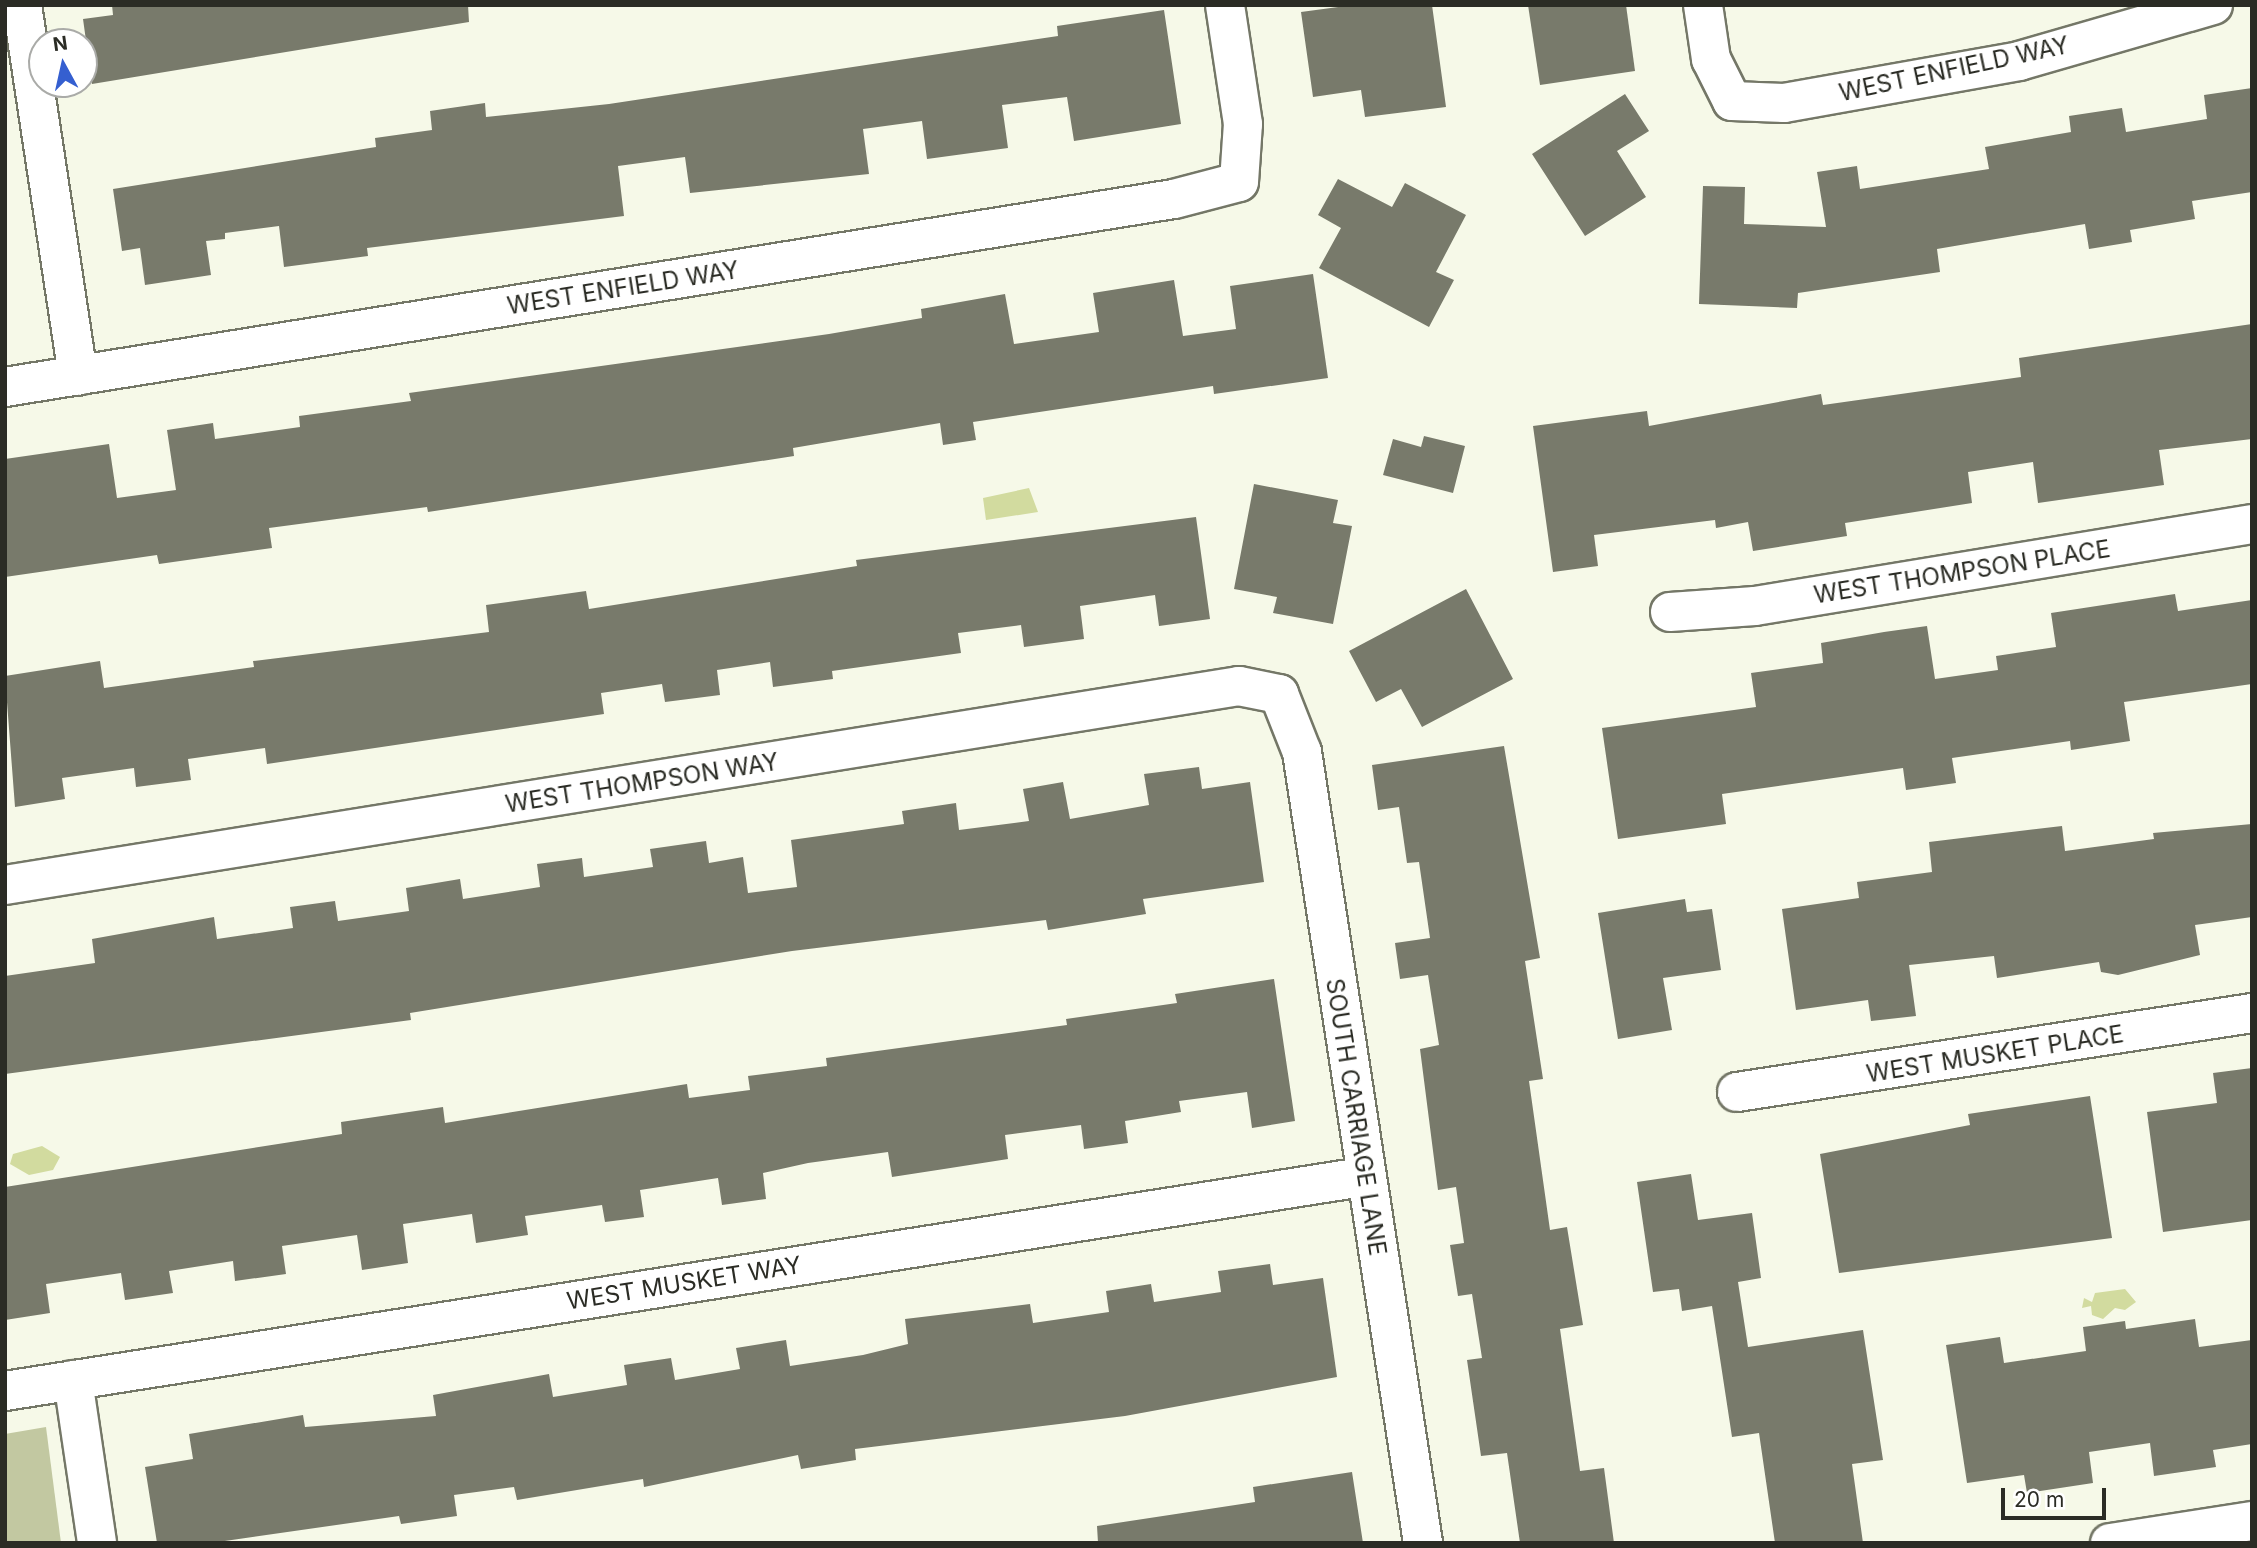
<!DOCTYPE html>
<style>
body{margin:0}
#map{position:relative;width:2257px;height:1548px;overflow:hidden;background:#f6f9e8;font-family:Inter,sans-serif}
div>[style]{position:absolute}
[style*='--x']{left:calc(var(--x)*1px);top:calc(var(--y)*1px);width:calc(var(--w)*1px);rotate:calc(var(--a)*1deg)}
.green>*{inset:0;background:#c2c8a1}
.water>*{inset:0;background:#d2db9f}
.building>*{inset:0;background:#787a6b}
.roads{filter:drop-shadow(2px 0 #747767) drop-shadow(-2px 0 #747767) drop-shadow(0 2px #747767) drop-shadow(0 -2px #747767)}
.minor>*{height:38px;margin:-19px;padding:0 19px;transform-origin:19px;border-radius:19px;background:#fff}
span{translate:-50% -50%;white-space:nowrap;text-align:center;line-height:1.15;-webkit-text-stroke:5px #fff;paint-order:stroke}
.street-label{font-size:24px;color:#2b2c25}
.frame{position:absolute;inset:0;border:7px solid #2b2c25;pointer-events:none}
.north{position:absolute;left:28px;top:28px;width:70px;height:70px;box-sizing:border-box;background:#fff;border:2px solid #aaaba8;border-radius:50%;rotate:352deg;font-size:19px;font-weight:700;line-height:28px;text-align:center;color:#2b2c25}
.north::after{content:'';display:block;margin:auto;width:24px;height:32px;background:#355fd0;clip-path:polygon(50% 0,100% 100%,50% 72%,0 100%)}
.scale{position:absolute;left:2001px;top:1488px;width:105px;height:32px;box-sizing:border-box;border:4px solid #2b2c25;border-top:0;padding-left:9px;font-size:21px;line-height:24px;white-space:nowrap;color:#2b2c25;-webkit-text-stroke:5px #fff;paint-order:stroke}
</style>
<div id="map">
<div class="green">
<i style="clip-path:polygon(46px 1427px,61px 1543px,5px 1543px,5px 1434px)"></i>
</div>
<div class="water">
<i style="clip-path:polygon(1029px 488px,1038px 512px,986px 520px,983px 498px)"></i>
<i style="clip-path:polygon(42px 1146px,60px 1157px,53px 1170px,29px 1175px,10px 1164px,13px 1154px)"></i>
<i style="clip-path:polygon(2125px 1289px,2136px 1302px,2125px 1310px,2115px 1308px,2103px 1319px,2092px 1315px,2091px 1306px,2082px 1308px,2084px 1298px,2092px 1302px,2095px 1293px)"></i>
</div>
<div class="building">
<i style="clip-path:polygon(112px 5px,468px 5px,469px 22px,92px 84px,83px 19px,113px 15px)"></i>
<i style="clip-path:polygon(1353px 5px,1432px 5px,1446px 107px,1365px 117px,1361px 90px,1313px 97px,1301px 12px)"></i>
<i style="clip-path:polygon(1528px 5px,1626px 5px,1635px 71px,1540px 85px)"></i>
<i style="clip-path:polygon(1164px 10px,1181px 124px,1074px 141px,1067px 97px,1002px 105px,1008px 148px,927px 159px,922px 121px,863px 129px,869px 174px,690px 193px,685px 157px,618px 166px,624px 216px,367px 248px,368px 256px,284px 267px,279px 226px,225px 233px,225px 239px,206px 241px,211px 275px,145px 285px,140px 248px,122px 251px,113px 189px,376px 147px,375px 138px,432px 130px,430px 111px,485px 103px,486px 117px,609px 104px,1058px 36px,1057px 26px)"></i>
<i style="clip-path:polygon(2252px 88px,2252px 192px,2192px 201px,2195px 219px,2130px 230px,2132px 242px,2089px 249px,2085px 224px,1937px 249px,1940px 272px,1798px 293px,1797px 308px,1699px 304px,1703px 186px,1745px 187px,1744px 224px,1826px 227px,1817px 172px,1857px 166px,1860px 189px,1989px 169px,1985px 147px,2071px 132px,2069px 116px,2122px 108px,2126px 132px,2207px 119px,2204px 95px)"></i>
<i style="clip-path:polygon(1625px 94px,1649px 131px,1617px 151px,1646px 197px,1585px 236px,1532px 154px)"></i>
<i style="clip-path:polygon(1338px 179px,1392px 207px,1405px 183px,1466px 215px,1436px 272px,1454px 280px,1429px 327px,1319px 268px,1341px 228px,1318px 215px)"></i>
<i style="clip-path:polygon(1313px 274px,1328px 378px,1214px 394px,1213px 386px,973px 422px,976px 440px,943px 445px,940px 423px,793px 448px,794px 456px,428px 512px,427px 507px,269px 528px,272px 548px,159px 564px,157px 555px,5px 577px,5px 459px,109px 444px,117px 498px,176px 490px,167px 430px,213px 423px,215px 439px,300px 427px,299px 416px,411px 401px,409px 393px,829px 334px,922px 318px,921px 309px,1005px 294px,1014px 344px,1099px 332px,1093px 293px,1174px 280px,1183px 336px,1236px 329px,1230px 286px)"></i>
<i style="clip-path:polygon(2252px 324px,2252px 439px,2159px 450px,2164px 485px,2038px 503px,2033px 462px,1968px 472px,1972px 503px,1845px 523px,1847px 536px,1753px 551px,1748px 522px,1716px 528px,1715px 520px,1594px 535px,1598px 566px,1553px 572px,1533px 426px,1647px 411px,1649px 426px,1821px 394px,1823px 405px,2021px 377px,2019px 358px)"></i>
<i style="clip-path:polygon(1424px 436px,1465px 446px,1453px 493px,1383px 475px,1393px 439px,1421px 447px)"></i>
<i style="clip-path:polygon(1254px 484px,1338px 500px,1333px 523px,1352px 526px,1333px 624px,1273px 613px,1277px 597px,1234px 589px)"></i>
<i style="clip-path:polygon(1196px 517px,1210px 619px,1159px 626px,1155px 595px,1080px 606px,1084px 639px,1024px 647px,1021px 625px,958px 633px,961px 653px,832px 671px,833px 679px,773px 687px,770px 662px,717px 670px,720px 695px,665px 702px,662px 684px,601px 693px,604px 714px,267px 764px,265px 748px,188px 759px,191px 780px,136px 787px,134px 768px,62px 778px,65px 799px,15px 807px,5px 676px,100px 661px,104px 688px,254px 667px,253px 661px,489px 632px,486px 605px,586px 591px,589px 609px,857px 566px,856px 560px)"></i>
<i style="clip-path:polygon(1466px 589px,1513px 679px,1422px 727px,1401px 689px,1376px 702px,1349px 651px)"></i>
<i style="clip-path:polygon(2175px 594px,2178px 611px,2252px 600px,2252px 684px,2124px 702px,2130px 741px,2071px 750px,2070px 741px,1952px 758px,1956px 783px,1906px 790px,1903px 768px,1722px 794px,1726px 824px,1618px 839px,1602px 728px,1756px 707px,1751px 673px,1823px 663px,1821px 643px,1884px 632px,1927px 626px,1935px 679px,1998px 670px,1996px 656px,2056px 647px,2051px 613px)"></i>
<i style="clip-path:polygon(1504px 746px,1540px 958px,1525px 961px,1543px 1079px,1529px 1081px,1550px 1230px,1567px 1227px,1583px 1325px,1560px 1329px,1580px 1471px,1604px 1468px,1614px 1543px,1520px 1543px,1507px 1453px,1481px 1456px,1467px 1360px,1482px 1358px,1472px 1294px,1458px 1296px,1450px 1245px,1464px 1243px,1456px 1187px,1438px 1190px,1420px 1049px,1439px 1045px,1428px 975px,1400px 979px,1395px 943px,1430px 938px,1419px 862px,1407px 863px,1399px 807px,1378px 810px,1372px 765px)"></i>
<i style="clip-path:polygon(1199px 767px,1202px 789px,1250px 782px,1264px 882px,1143px 899px,1146px 914px,1048px 930px,1046px 920px,792px 951px,410px 1013px,411px 1020px,5px 1074px,5px 976px,95px 963px,92px 939px,214px 917px,217px 939px,293px 928px,290px 907px,335px 901px,338px 921px,409px 911px,406px 888px,460px 879px,463px 899px,540px 887px,537px 864px,582px 858px,584px 877px,653px 867px,650px 849px,706px 841px,709px 863px,743px 857px,748px 893px,797px 887px,791px 840px,904px 824px,902px 811px,956px 803px,959px 830px,1029px 821px,1023px 789px,1063px 782px,1070px 819px,1149px 805px,1144px 774px)"></i>
<i style="clip-path:polygon(2252px 824px,2252px 917px,2195px 925px,2200px 955px,2118px 975px,2101px 972px,2099px 962px,1997px 978px,1994px 956px,1909px 965px,1916px 1016px,1871px 1021px,1868px 1000px,1796px 1010px,1782px 909px,1859px 898px,1857px 882px,1932px 872px,1929px 842px,2062px 826px,2065px 851px,2154px 839px,2153px 833px)"></i>
<i style="clip-path:polygon(1685px 899px,1687px 912px,1712px 909px,1721px 970px,1663px 978px,1672px 1030px,1618px 1039px,1598px 913px)"></i>
<i style="clip-path:polygon(1274px 979px,1295px 1121px,1252px 1128px,1247px 1092px,1179px 1101px,1181px 1112px,1125px 1121px,1128px 1143px,1084px 1149px,1081px 1125px,1005px 1135px,1008px 1159px,944px 1169px,892px 1177px,888px 1152px,808px 1163px,763px 1173px,766px 1199px,722px 1205px,718px 1178px,640px 1190px,644px 1217px,605px 1222px,602px 1205px,525px 1216px,528px 1235px,476px 1243px,472px 1214px,403px 1224px,408px 1263px,362px 1270px,357px 1235px,282px 1246px,286px 1274px,235px 1281px,233px 1261px,169px 1271px,173px 1293px,125px 1300px,121px 1273px,46px 1284px,50px 1313px,5px 1320px,5px 1187px,342px 1134px,341px 1122px,443px 1107px,445px 1123px,687px 1084px,689px 1098px,750px 1090px,748px 1076px,827px 1066px,826px 1058px,1067px 1025px,1066px 1019px,1177px 1003px,1175px 994px)"></i>
<i style="clip-path:polygon(2252px 1068px,2252px 1220px,2163px 1232px,2147px 1112px,2217px 1103px,2213px 1073px)"></i>
<i style="clip-path:polygon(2090px 1096px,2112px 1238px,1839px 1273px,1820px 1154px,1970px 1125px,1968px 1114px)"></i>
<i style="clip-path:polygon(1691px 1174px,1698px 1220px,1752px 1213px,1761px 1278px,1738px 1282px,1748px 1347px,1863px 1330px,1883px 1460px,1852px 1464px,1863px 1543px,1775px 1543px,1759px 1433px,1732px 1437px,1712px 1306px,1682px 1311px,1679px 1289px,1653px 1292px,1637px 1182px)"></i>
<i style="clip-path:polygon(1270px 1264px,1273px 1285px,1323px 1278px,1337px 1377px,1125px 1416px,855px 1449px,856px 1460px,801px 1469px,798px 1455px,644px 1487px,643px 1479px,517px 1500px,514px 1487px,454px 1495px,457px 1516px,401px 1524px,399px 1516px,211px 1543px,157px 1543px,145px 1467px,193px 1459px,189px 1434px,303px 1415px,305px 1427px,436px 1416px,433px 1395px,549px 1374px,553px 1397px,627px 1385px,624px 1365px,671px 1358px,675px 1380px,740px 1369px,736px 1348px,786px 1340px,790px 1366px,863px 1355px,908px 1344px,905px 1319px,1030px 1304px,1033px 1323px,1109px 1312px,1106px 1291px,1151px 1284px,1154px 1302px,1221px 1292px,1218px 1271px)"></i>
<i style="clip-path:polygon(2195px 1319px,2199px 1347px,2252px 1340px,2252px 1444px,2213px 1450px,2216px 1467px,2154px 1476px,2150px 1443px,2089px 1452px,2093px 1483px,2027px 1493px,2024px 1475px,1967px 1483px,1946px 1345px,2000px 1337px,2004px 1363px,2086px 1351px,2083px 1327px,2125px 1321px,2126px 1329px)"></i>
<i style="clip-path:polygon(1352px 1472px,1363px 1543px,1098px 1543px,1097px 1526px,1255px 1502px,1253px 1487px)"></i>
</div>
<div class="roads">
<div class="minor">
<i style="--x:22;--y:5;--w:375;--a:81.4"></i>
<i style="--x:1703;--y:5;--w:55;--a:81.6"></i>
<i style="--x:1711;--y:59;--w:47;--a:63.4"></i>
<i style="--x:1732;--y:101;--w:52;--a:2.2"></i>
<i style="--x:1784;--y:103;--w:239;--a:-10.1"></i>
<i style="--x:2019;--y:61;--w:202;--a:-16.1"></i>
<i style="--x:5;--y:387;--w:1184;--a:-9.14"></i>
<i style="--x:1174;--y:199;--w:67;--a:-14.7"></i>
<i style="--x:1239;--y:182;--w:58;--a:-86.1"></i>
<i style="--x:1243;--y:124;--w:120;--a:-98.6"></i>
<i style="--x:1670;--y:612;--w:85;--a:-4"></i>
<i style="--x:1755;--y:606;--w:504;--a:-9.37"></i>
<i style="--x:5;--y:885;--w:1250;--a:-9.16"></i>
<i style="--x:1239;--y:686;--w:41;--a:11.3"></i>
<i style="--x:1279;--y:694;--w:62;--a:68.4"></i>
<i style="--x:1302;--y:752;--w:800;--a:81.3"></i>
<i style="--x:1737;--y:1092;--w:521;--a:-8.72"></i>
<i style="--x:73;--y:1380;--w:165;--a:81.6"></i>
<i style="--x:5;--y:1391;--w:1375;--a:-8.96"></i>
<i style="--x:2110;--y:1543;--w:144;--a:-8.8"></i>
</div>
</div>
<div class="street-label">
<span style="left:1954px;top:69px;rotate:-12deg">WEST ENFIELD WAY</span>
<span style="left:623px;top:288px;rotate:-9deg">WEST ENFIELD WAY</span>
<span style="left:1962px;top:572px;rotate:-9deg">WEST THOMPSON PLACE</span>
<span style="left:642px;top:783px;rotate:-9deg">WEST THOMPSON WAY</span>
<span style="left:1995px;top:1054px;rotate:-9deg">WEST MUSKET PLACE</span>
<span style="left:1356px;top:1117px;rotate:81deg">SOUTH CARRIAGE LANE</span>
<span style="left:684px;top:1283px;rotate:-9deg">WEST MUSKET WAY</span>
</div>
<div class="frame"></div>
<div class="north">N</div>
<div class="scale">20 m</div>
</div>
